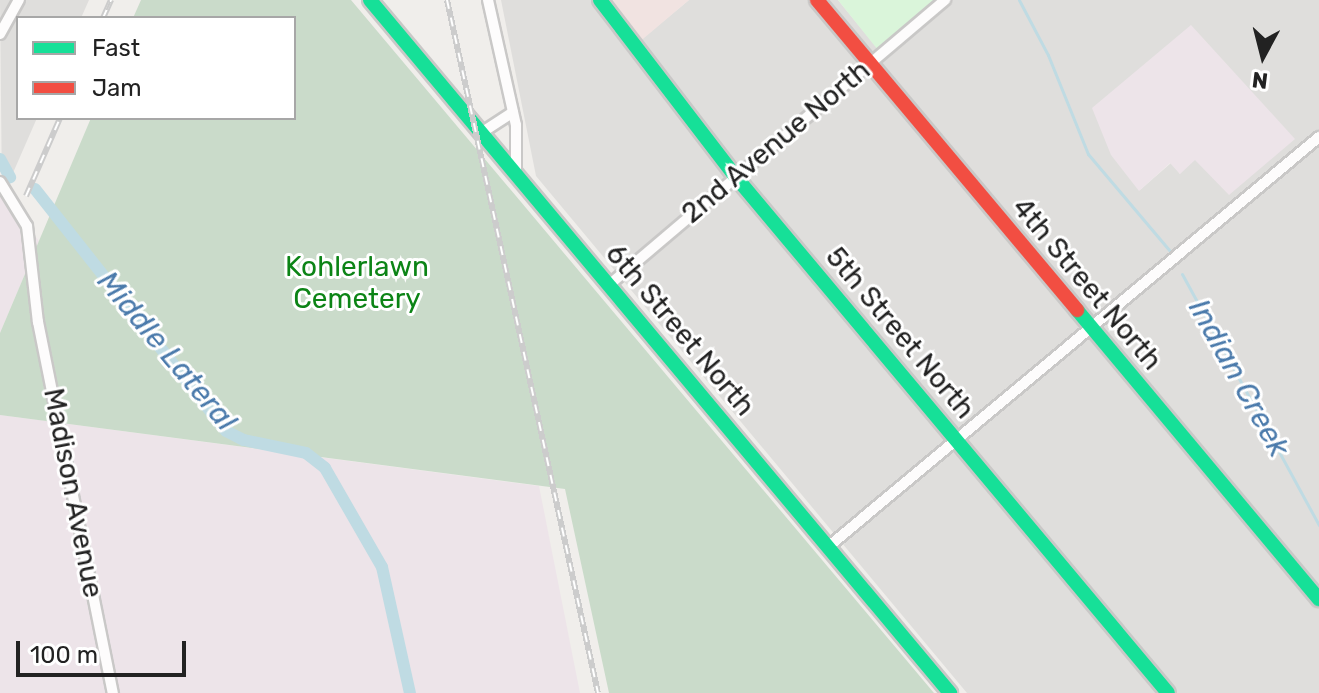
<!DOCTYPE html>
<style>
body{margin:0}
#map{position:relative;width:1319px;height:693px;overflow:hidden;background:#f0eeeb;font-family:Rubik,sans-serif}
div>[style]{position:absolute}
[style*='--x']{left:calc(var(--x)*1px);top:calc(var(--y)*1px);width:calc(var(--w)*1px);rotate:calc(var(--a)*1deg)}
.residential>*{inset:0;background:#dfdedc}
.commercial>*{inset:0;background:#f1e3e1}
.industrial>*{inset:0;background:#ede4e9}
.cemetery>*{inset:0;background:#cadbca}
.park>*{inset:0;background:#daf5da}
.stream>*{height:3px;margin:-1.5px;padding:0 1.5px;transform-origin:1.5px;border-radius:1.5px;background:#bfdbe3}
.canal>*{height:12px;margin:-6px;padding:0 6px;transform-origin:6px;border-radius:6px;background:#bfdbe3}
.roads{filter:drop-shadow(2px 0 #c9c8c7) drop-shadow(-2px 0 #c9c8c7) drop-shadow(0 2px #c9c8c7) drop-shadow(0 -2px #c9c8c7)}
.street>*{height:10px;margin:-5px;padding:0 5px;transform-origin:5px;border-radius:5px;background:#fdfcfc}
.fast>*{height:14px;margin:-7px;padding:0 7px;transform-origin:7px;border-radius:7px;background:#16e098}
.jam>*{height:14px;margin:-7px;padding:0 7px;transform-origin:7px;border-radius:7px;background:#f24e42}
.rail>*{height:6px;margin-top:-3px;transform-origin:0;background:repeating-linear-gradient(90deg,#fff 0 9px,#ccc 0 18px);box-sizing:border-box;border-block:2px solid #ccc}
span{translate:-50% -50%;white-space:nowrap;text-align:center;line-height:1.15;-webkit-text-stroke:6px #fff;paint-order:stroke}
.street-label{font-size:28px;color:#222}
.park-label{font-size:28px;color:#0c8416}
.water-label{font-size:30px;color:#4a7aab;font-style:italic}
.legend{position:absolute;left:16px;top:16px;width:280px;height:104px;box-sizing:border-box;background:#fff;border:2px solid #a7a7a7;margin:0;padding:10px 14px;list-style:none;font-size:24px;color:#222}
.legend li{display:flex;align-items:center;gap:16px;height:40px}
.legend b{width:40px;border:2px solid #a7a7a7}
.north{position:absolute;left:1223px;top:16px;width:80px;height:80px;-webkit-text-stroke:6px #fff;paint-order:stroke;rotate:187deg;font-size:22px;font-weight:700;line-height:32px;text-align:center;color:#222}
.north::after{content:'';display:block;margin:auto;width:28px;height:36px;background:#222;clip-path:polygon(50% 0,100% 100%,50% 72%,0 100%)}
.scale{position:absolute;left:16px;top:641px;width:170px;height:36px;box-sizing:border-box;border:4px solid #222;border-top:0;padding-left:10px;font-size:24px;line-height:28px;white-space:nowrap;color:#222;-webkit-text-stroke:6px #fff;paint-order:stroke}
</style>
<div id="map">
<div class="residential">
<i style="clip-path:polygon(0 0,89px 0,81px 18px,18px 18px,18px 118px,37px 118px,2px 198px)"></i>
<i style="clip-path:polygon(evenodd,501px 0,600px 0,637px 43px,689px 0,838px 0,878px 49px,937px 0,1319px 0,1319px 693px,967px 693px,536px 176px,501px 0,1191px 25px,1180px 174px,1171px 163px,1140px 190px,1191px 25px)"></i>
</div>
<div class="commercial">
<i style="clip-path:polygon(600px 0,689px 0,637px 44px)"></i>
</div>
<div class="industrial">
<i style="clip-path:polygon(1191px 25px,1295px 139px,1229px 195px,1195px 160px,1180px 174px,1170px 163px,1139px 191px,1111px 155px,1092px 108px)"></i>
<i style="clip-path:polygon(0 196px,39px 241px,0 333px)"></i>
<i style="clip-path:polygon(0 415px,539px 486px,580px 693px,0 693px)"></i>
</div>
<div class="cemetery">
<i style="clip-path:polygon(141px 0,351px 0,934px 693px,609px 693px,565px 489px,0 415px,0 333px,91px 118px,294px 118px,294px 18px,133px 18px)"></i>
</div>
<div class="park">
<i style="clip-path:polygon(838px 0,937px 0,878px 50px)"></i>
</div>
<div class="stream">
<i style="--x:1019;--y:0;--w:62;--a:62.2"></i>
<i style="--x:1048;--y:55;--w:107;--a:68"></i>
<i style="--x:1088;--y:154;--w:126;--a:49.8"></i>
<i style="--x:1182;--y:274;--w:286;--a:61.4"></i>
</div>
<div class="canal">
<i style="--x:0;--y:159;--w:21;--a:61"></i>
<i style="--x:35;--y:189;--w:308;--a:51.7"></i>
<i style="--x:226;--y:431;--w:20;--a:27"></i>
<i style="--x:244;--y:440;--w:63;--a:11.8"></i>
<i style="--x:306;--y:453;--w:24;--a:38"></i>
<i style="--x:325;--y:468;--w:114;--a:60.1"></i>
<i style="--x:382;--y:567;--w:129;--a:77.5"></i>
</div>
<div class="roads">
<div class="street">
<i style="--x:488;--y:0;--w:128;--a:77.4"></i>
<i style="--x:516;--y:125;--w:50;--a:90"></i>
<i style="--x:0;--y:34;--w:39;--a:-61"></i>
<i style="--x:481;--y:133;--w:38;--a:-33"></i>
<i style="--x:0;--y:182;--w:52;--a:58.5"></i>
<i style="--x:27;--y:226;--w:97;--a:83.5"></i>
<i style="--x:38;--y:322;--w:379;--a:78.6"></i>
<i style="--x:609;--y:285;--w:441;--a:-40.3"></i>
<i style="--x:828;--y:547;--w:640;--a:-39.86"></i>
</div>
<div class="fast">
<i style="--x:370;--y:0;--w:904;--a:50.07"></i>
<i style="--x:600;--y:0;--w:222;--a:52.5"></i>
<i style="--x:735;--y:176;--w:674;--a:50.05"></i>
<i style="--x:1077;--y:310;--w:377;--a:50.1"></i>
</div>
<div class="jam">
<i style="--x:817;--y:0;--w:405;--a:50"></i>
</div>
</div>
<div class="rail">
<i style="--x:447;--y:0;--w:709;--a:77.71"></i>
<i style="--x:103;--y:18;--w:20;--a:-66"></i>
<i style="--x:26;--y:196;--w:85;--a:-66.4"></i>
</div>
<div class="street-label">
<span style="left:776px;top:142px;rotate:-40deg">2nd Avenue North</span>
<span style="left:1087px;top:284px;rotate:50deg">4th Street North</span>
<span style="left:680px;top:330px;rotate:50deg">6th Street North</span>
<span style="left:900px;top:333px;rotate:50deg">5th Street North</span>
<span style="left:73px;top:493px;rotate:79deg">Madison Avenue</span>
</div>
<div class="park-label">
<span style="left:357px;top:283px">Kohlerlawn<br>Cemetery</span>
</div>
<div class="water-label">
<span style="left:167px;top:351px;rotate:50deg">Middle Lateral</span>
<span style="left:1239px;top:378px;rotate:61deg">Indian Creek</span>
</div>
<ul class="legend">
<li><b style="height:10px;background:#16e098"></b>Fast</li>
<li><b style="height:10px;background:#f24e42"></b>Jam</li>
</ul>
<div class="north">N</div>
<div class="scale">100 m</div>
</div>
